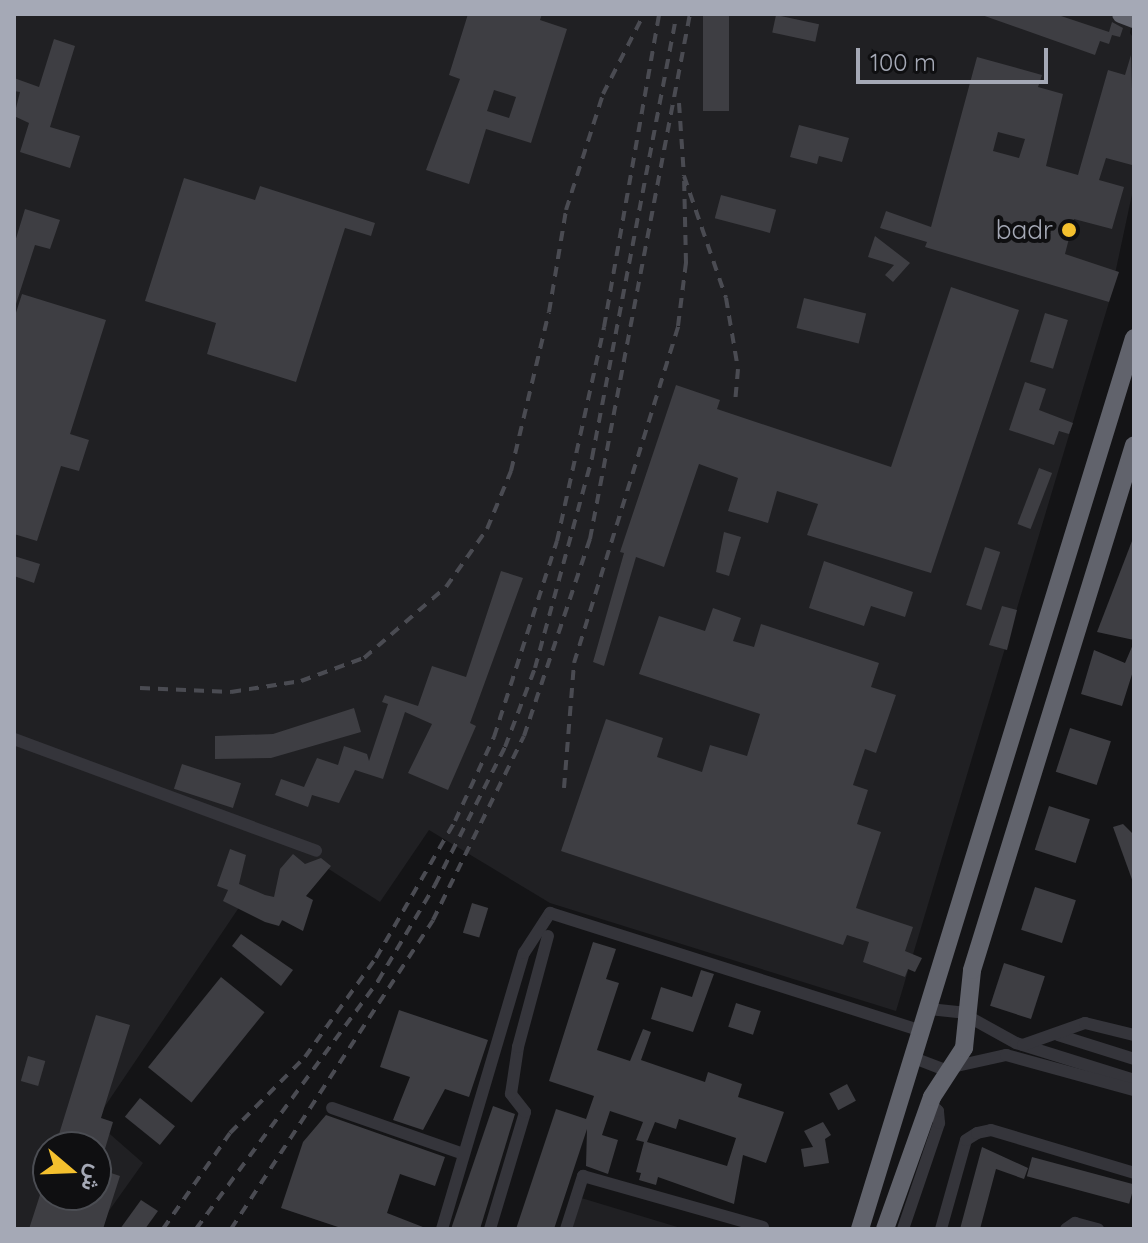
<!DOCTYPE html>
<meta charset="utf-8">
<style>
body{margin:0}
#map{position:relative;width:1148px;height:1243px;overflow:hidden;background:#141416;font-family:Quicksand,Vazirmatn,sans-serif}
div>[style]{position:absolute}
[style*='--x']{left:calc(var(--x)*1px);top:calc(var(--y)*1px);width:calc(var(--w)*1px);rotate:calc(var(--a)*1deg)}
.built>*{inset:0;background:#202023}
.building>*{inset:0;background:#3e3e43;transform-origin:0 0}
.minor>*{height:12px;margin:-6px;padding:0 6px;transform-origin:6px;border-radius:6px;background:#35353b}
.highway>*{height:18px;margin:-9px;padding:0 9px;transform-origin:9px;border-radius:9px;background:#61636c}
.rail>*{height:4px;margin-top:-2px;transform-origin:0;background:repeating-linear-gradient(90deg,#4a4b52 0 10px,transparent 0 18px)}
.dots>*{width:22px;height:22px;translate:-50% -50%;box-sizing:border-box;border:4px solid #0f0f11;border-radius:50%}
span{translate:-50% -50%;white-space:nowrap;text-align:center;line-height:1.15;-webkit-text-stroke:8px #0f0f11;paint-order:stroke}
.poi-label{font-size:26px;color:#a5a9b6}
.right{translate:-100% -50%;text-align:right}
.frame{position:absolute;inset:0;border:16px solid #a5a9b6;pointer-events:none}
.north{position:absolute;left:32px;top:1131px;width:80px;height:80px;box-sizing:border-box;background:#0f0f11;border:2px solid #4b4d53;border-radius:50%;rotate:109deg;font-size:22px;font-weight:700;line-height:32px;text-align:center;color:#a5a9b6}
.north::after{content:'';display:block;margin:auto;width:28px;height:36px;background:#f4c02e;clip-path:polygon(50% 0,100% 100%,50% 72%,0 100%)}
.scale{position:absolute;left:856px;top:48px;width:192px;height:36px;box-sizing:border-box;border:4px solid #a5a9b6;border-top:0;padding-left:10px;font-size:24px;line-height:28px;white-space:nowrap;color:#a5a9b6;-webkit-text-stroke:6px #0f0f11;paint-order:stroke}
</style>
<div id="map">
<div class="built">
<i style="clip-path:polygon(evenodd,14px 14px,1134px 14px,1130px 33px,1134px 39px,1134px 185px,1109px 302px,896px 1011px,550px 903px,429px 830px,380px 902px,324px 866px,280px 924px,240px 906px,95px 1121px,143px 1163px,96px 1229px,14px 1229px,14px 14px,48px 1147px,96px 1147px,96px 1195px,48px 1195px,48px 1147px)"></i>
<i style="clip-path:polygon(578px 1197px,684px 1229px,569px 1229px)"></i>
</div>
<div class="building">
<i style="clip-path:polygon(evenodd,468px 14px,542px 14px,540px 20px,567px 29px,531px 143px,486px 129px,469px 184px,426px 170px,460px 79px,449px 75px,468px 14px,494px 90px,516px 97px,509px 118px,487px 111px,494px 90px)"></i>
<i style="left:703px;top:14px;width:26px;height:97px"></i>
<i style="clip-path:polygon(979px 14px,1055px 14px,1109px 32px,1112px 22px,1123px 28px,1120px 37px,1112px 35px,1109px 44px,1100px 41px,1095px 55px)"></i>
<i style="left:776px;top:15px;width:44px;height:18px;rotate:12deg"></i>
<i style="clip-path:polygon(54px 39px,75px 46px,50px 127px,80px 136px,70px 168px,20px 152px,29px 123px,14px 116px,20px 92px,14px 91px,14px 78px,39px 87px)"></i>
<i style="clip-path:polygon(evenodd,1131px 55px,1134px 157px,1132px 165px,1106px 158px,1099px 180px,1124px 187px,1112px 229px,1074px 219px,1065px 254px,1119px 272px,1109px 302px,925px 247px,927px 242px,880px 228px,886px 211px,931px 227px,977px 57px,1042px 75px,1038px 87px,1063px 94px,1046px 166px,1078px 175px,1108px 70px,1125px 75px,1131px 55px,998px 132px,1025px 139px,1019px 158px,993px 151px,998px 132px)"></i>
<i style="clip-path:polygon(799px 125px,849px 138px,842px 162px,819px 156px,817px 164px,790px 157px)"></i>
<i style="clip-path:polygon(184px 178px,255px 200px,260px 186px,375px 223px,371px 236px,345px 228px,296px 382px,207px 354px,216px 323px,145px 301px)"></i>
<i style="left:721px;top:195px;width:57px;height:24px;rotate:15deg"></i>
<i style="clip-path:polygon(25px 209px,60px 220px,50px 249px,35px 245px,16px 304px,14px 245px)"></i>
<i style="clip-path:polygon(875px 236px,910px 263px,893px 282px,885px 275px,894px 265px,868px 257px)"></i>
<i style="clip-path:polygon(951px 287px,1019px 310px,931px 573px,807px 535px,818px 504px,777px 491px,768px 523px,728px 511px,738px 478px,699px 464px,664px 567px,636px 557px,604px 666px,593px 662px,624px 553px,620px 552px,676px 385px,720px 400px,717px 409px,891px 467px)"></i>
<i style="clip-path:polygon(22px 294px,106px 320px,70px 434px,89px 440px,79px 471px,61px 466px,37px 541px,14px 534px,14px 319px)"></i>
<i style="left:804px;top:298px;width:64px;height:31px;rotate:14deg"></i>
<i style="left:1045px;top:313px;width:24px;height:51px;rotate:17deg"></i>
<i style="clip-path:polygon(1025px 382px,1046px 389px,1039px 410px,1073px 423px,1069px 434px,1059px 431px,1054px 445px,1009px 430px)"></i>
<i style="left:1039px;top:468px;width:14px;height:60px;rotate:21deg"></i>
<i style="clip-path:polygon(724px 532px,741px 537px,729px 576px,716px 572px)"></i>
<i style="clip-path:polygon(1132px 541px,1134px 541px,1134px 640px,1097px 632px)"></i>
<i style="left:985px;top:547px;width:16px;height:61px;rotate:18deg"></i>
<i style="clip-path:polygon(14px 556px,40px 564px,34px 583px,14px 576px)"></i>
<i style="clip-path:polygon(824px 561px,913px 592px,905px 617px,871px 606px,864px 626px,809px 608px)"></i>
<i style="clip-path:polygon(501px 571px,523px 578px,470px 723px,476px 726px,448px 790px,408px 773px,432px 724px,405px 712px,383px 779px,355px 770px,339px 803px,312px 795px,308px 807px,275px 795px,281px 779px,304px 787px,317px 758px,338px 765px,344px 746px,367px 754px,369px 761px,388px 704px,382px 702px,385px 695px,418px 706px,432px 666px,466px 677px)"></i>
<i style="clip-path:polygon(1002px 606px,1017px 610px,1007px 650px,989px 645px)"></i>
<i style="clip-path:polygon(713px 608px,741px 618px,733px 641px,754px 647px,761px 624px,879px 663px,871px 687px,896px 695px,876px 753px,865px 749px,853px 785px,868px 790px,857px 824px,881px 832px,856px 908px,913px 927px,905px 951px,922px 958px,915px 972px,908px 969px,905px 977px,863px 962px,869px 942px,847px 935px,843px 945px,561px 851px,606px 719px,663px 738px,657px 757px,702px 772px,710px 745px,747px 756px,760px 714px,639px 674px,659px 616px,705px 631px)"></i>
<i style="clip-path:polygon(1134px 642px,1134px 668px,1122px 706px,1081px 694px,1094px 650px,1125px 663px)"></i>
<i style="clip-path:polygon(354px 708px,361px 732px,271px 758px,215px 759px,215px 736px,273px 734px)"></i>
<i style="left:1070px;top:728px;width:43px;height:46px;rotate:18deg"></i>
<i style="left:182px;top:764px;width:62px;height:26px;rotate:18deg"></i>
<i style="left:1049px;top:806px;width:43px;height:46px;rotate:18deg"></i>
<i style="clip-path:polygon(1123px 824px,1134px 835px,1134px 885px,1113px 827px)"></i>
<i style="clip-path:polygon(230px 849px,246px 855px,239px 884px,265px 895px,274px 897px,280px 869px,293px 854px,305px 864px,321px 858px,331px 866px,306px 896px,313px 900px,303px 931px,282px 920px,279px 926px,265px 922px,223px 901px,228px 890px,217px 886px)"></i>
<i style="left:1035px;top:887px;width:43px;height:45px;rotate:18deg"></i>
<i style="left:472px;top:903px;width:17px;height:31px;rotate:17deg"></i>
<i style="clip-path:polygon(241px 934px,293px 970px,281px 986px,232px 946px)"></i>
<i style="clip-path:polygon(evenodd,593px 942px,616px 949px,606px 979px,619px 983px,597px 1050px,630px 1061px,643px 1029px,651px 1032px,641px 1060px,705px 1082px,708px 1072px,742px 1084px,738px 1097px,784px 1112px,766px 1163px,743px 1155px,734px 1204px,658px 1177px,656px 1185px,639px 1180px,641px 1173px,636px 1172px,644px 1142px,636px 1140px,643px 1122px,610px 1111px,602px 1135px,618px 1140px,608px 1174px,586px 1166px,587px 1129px,554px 1229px,516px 1229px,556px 1109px,586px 1119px,594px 1096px,549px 1081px,593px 942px,679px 1119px,736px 1138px,727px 1166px,647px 1142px,655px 1122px,676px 1129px,679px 1119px)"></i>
<i style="left:1004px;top:963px;width:43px;height:45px;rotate:18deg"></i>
<i style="clip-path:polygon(701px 970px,714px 974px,693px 1032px,651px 1019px,661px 987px,692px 997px)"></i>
<i style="left:221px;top:977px;width:56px;height:116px;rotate:39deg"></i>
<i style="left:736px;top:1003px;width:26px;height:25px;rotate:18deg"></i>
<i style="clip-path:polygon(399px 1010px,488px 1040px,469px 1097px,445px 1089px,423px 1130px,393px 1120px,410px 1077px,380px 1067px)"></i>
<i style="clip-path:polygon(96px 1015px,130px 1025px,101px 1118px,113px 1122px,99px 1169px,120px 1176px,103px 1229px,29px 1229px,40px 1195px,96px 1195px,96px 1147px,55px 1147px)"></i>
<i style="left:28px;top:1056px;width:18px;height:26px;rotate:16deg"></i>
<i style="left:847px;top:1084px;width:19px;height:20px;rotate:62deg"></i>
<i style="left:140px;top:1098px;width:45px;height:24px;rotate:39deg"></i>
<i style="clip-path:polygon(493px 1106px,515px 1114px,480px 1229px,451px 1229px)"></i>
<i style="clip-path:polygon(326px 1115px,445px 1157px,435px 1186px,400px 1174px,387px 1213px,428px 1229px,344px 1229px,281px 1208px,303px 1142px)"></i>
<i style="clip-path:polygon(823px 1122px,831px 1135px,825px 1139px,829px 1163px,804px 1167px,801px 1149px,813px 1147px,804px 1131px)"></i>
<i style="clip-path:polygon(982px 1147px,1028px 1168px,1024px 1179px,996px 1169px,980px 1229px,960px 1229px)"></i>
<i style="left:1032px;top:1157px;width:106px;height:20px;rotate:15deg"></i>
<i style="clip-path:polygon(141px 1200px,158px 1211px,145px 1229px,120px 1229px)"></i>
</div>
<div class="minor">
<i style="--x:14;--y:739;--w:322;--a:20.3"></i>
<i style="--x:929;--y:1009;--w:31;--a:6"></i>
<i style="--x:960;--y:1012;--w:64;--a:29"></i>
<i style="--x:1016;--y:1043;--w:124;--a:17.4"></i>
<i style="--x:1058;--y:1035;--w:80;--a:17.5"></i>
<i style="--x:1023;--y:1045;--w:66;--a:-19.5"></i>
<i style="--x:1085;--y:1023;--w:50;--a:13.8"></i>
<i style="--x:914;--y:1058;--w:31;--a:21"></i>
<i style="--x:943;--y:1069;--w:65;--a:-12.5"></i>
<i style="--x:1006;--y:1055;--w:133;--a:15.3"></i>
<i style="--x:332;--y:1108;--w:139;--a:19.3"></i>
<i style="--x:442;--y:1229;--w:288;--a:-73.5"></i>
<i style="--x:524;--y:953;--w:48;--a:-57"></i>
<i style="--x:550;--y:913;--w:390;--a:17.6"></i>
<i style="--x:490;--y:1229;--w:122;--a:-73.3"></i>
<i style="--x:525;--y:1112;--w:23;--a:-128"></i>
<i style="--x:511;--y:1094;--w:48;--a:-81.5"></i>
<i style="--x:518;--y:1047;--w:115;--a:-74.9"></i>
<i style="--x:566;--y:1229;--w:56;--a:-72.2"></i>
<i style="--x:583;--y:1176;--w:187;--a:15.8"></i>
<i style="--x:903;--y:1229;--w:112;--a:-71.2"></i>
<i style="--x:939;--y:1123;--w:12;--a:-95"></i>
<i style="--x:938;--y:1111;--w:11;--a:-135"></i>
<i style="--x:941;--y:1229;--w:92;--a:-74.3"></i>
<i style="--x:966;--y:1140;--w:13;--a:-32"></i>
<i style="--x:977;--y:1133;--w:14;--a:-12"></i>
<i style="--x:991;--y:1130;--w:149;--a:16.7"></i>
<i style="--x:1066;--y:1229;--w:11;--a:-34"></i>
<i style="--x:1075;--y:1223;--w:24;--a:15"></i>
</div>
<div class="highway">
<i style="--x:1121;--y:14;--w:14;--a:21"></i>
<i style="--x:860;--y:1229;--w:932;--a:-72.91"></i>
<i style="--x:885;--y:1229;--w:140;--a:-70.4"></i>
<i style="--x:932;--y:1097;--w:59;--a:-56.9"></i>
<i style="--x:964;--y:1048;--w:78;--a:-84.1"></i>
<i style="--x:972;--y:970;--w:549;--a:-72.85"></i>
</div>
<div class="rail">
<i style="--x:679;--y:103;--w:73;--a:86.1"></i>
<i style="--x:684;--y:176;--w:129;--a:71"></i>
<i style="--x:726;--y:298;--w:72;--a:80.4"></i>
<i style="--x:738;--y:369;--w:34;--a:95"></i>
<i style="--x:140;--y:688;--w:91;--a:2.5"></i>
<i style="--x:231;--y:692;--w:71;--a:-8.9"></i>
<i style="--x:301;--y:681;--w:67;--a:-20.1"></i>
<i style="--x:364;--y:658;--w:108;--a:-40.9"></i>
<i style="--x:446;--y:587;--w:71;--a:-54.7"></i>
<i style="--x:487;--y:529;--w:63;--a:-67.5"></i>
<i style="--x:511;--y:471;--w:163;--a:-76.6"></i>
<i style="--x:549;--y:312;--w:103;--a:-80.5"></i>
<i style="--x:566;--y:210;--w:122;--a:-72.3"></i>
<i style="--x:603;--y:94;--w:90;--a:-62.9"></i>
<i style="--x:564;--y:788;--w:125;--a:-85.4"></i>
<i style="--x:574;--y:663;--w:353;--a:-72.8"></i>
<i style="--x:678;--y:326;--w:64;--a:-82.8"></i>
<i style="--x:686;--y:263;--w:87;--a:-91.3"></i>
<i style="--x:163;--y:1229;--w:117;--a:-55.1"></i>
<i style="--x:230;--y:1133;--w:107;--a:-45.4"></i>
<i style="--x:305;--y:1057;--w:122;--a:-54.4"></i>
<i style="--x:376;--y:958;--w:158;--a:-60"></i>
<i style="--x:455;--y:821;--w:93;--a:-65.1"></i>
<i style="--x:494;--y:737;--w:206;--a:-72.2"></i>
<i style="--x:557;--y:541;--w:219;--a:-77.6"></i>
<i style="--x:604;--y:327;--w:318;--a:-80"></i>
<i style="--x:196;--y:1229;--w:308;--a:-53.7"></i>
<i style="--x:378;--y:981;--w:112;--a:-59.3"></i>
<i style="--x:435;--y:885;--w:155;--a:-63.1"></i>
<i style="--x:505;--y:747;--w:85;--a:-69.2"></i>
<i style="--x:535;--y:668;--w:218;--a:-74.8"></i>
<i style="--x:592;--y:458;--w:452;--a:-79.2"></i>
<i style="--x:231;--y:1229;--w:369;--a:-56.8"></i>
<i style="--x:433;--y:920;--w:205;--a:-63.7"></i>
<i style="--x:524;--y:736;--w:208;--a:-71.5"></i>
<i style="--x:590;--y:539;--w:534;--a:-79.22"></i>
</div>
<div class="dots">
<i style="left:1069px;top:230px;background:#f4c02e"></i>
</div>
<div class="poi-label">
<span class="right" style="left:1053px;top:230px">badr</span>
</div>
<div class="frame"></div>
<div class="north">ش</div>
<div class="scale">100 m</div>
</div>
